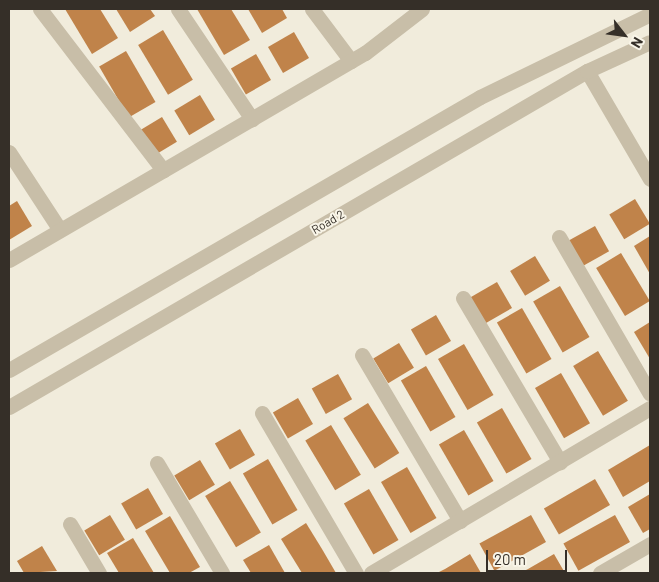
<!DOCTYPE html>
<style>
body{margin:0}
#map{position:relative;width:659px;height:582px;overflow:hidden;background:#f1ecdc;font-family:Barlow,sans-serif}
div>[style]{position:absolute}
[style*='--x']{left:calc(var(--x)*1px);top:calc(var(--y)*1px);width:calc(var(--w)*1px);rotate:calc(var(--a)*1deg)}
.building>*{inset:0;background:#c0834a;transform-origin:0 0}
.minor>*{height:15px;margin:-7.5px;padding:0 7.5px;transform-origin:7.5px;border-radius:7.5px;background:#c8bea8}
span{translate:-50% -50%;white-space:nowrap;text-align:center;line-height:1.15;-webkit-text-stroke:4px #f9f5e8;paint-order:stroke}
.street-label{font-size:12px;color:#352f28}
.frame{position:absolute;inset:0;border:10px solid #352f28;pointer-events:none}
.north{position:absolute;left:599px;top:10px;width:50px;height:50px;-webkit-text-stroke:4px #f9f5e8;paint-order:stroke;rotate:120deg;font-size:14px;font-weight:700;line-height:20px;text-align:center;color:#352f28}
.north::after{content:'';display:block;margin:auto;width:18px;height:22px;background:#352f28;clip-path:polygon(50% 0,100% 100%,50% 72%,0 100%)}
.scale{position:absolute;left:486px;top:550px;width:81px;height:22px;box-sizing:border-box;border:2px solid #352f28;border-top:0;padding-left:6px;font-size:15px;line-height:18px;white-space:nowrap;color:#352f28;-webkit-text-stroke:4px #f9f5e8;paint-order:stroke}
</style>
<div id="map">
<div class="building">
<i style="clip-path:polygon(65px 9px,100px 9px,118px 38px,92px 54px)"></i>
<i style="clip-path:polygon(116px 9px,150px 9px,155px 16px,130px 32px)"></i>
<i style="clip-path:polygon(197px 9px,231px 9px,250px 40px,224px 55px)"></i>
<i style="clip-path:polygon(248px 9px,282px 9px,287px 18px,262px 33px)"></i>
<i style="left:163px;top:30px;width:58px;height:29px;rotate:59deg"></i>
<i style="left:294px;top:32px;width:30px;height:30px;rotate:60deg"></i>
<i style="left:126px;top:51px;width:59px;height:31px;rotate:60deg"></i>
<i style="left:256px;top:54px;width:30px;height:29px;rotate:60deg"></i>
<i style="left:200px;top:95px;width:29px;height:30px;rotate:59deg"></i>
<i style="left:162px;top:117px;width:29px;height:29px;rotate:59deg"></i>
<i style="left:635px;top:199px;width:29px;height:30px;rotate:59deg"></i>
<i style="clip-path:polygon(17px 201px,32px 226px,9px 240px,9px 206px)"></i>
<i style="left:595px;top:226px;width:29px;height:30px;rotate:61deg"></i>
<i style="clip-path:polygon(650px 236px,650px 274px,634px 246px)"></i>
<i style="left:621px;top:253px;width:56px;height:29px;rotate:59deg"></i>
<i style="left:535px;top:256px;width:29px;height:29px;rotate:59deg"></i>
<i style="left:497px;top:282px;width:30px;height:31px;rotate:60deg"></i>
<i style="left:560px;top:286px;width:59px;height:31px;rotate:60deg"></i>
<i style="left:522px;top:308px;width:59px;height:29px;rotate:60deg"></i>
<i style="left:436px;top:315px;width:30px;height:29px;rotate:60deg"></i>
<i style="clip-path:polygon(650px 322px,650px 359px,634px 332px)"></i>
<i style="left:399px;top:343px;width:29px;height:30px;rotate:59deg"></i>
<i style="left:464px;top:344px;width:59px;height:30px;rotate:60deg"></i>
<i style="left:598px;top:351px;width:58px;height:29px;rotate:59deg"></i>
<i style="left:426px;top:366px;width:59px;height:29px;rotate:60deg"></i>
<i style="left:561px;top:373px;width:58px;height:30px;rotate:60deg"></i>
<i style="left:338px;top:374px;width:29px;height:30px;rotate:61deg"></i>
<i style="left:298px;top:398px;width:30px;height:29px;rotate:60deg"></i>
<i style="left:368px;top:403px;width:59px;height:29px;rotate:58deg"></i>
<i style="left:502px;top:408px;width:59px;height:29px;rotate:60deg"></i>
<i style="left:331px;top:425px;width:58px;height:30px;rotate:59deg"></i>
<i style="left:240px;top:429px;width:30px;height:29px;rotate:60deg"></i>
<i style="left:464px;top:430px;width:59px;height:29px;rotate:60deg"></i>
<i style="clip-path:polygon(650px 445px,650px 481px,623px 497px,608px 470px)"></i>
<i style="left:268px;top:459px;width:59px;height:29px;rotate:60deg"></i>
<i style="left:200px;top:460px;width:29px;height:30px;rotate:59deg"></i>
<i style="left:407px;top:467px;width:59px;height:30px;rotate:60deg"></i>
<i style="left:595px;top:479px;width:30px;height:59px;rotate:60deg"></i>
<i style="left:230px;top:481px;width:60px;height:29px;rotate:59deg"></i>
<i style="left:148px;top:488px;width:30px;height:31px;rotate:60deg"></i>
<i style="left:369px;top:489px;width:59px;height:29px;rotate:60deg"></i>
<i style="clip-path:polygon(650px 494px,650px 529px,643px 533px,628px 507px)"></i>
<i style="left:110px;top:515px;width:29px;height:30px;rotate:59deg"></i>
<i style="left:531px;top:515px;width:31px;height:59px;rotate:61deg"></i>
<i style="left:615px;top:515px;width:31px;height:59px;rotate:61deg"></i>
<i style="clip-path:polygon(170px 516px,200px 567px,189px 573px,170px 573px,145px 531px)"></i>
<i style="clip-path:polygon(306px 523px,322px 549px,336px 573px,302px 573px,281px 539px)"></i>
<i style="clip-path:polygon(133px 538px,154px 573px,119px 573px,107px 553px)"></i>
<i style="clip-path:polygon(269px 545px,285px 573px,251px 573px,243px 560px)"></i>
<i style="clip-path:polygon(42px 546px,57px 571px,24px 573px,17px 561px)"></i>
<i style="clip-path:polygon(470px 554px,481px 573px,437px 573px,445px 569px)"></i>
<i style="clip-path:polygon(554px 554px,565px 573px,520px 573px,528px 569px)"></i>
</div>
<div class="minor">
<i style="--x:40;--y:9;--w:203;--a:52.6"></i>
<i style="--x:178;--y:9;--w:133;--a:56.1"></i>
<i style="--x:312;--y:9;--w:65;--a:53.1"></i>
<i style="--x:587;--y:71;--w:125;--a:59.7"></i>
<i style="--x:9;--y:152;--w:93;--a:56.8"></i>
<i style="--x:559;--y:237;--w:181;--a:59.9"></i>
<i style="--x:9;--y:260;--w:412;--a:-30.2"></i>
<i style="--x:365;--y:53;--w:72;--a:-37.7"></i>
<i style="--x:463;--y:298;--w:191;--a:59.4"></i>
<i style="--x:362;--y:355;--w:193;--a:59.4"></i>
<i style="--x:9;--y:370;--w:544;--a:-30.1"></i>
<i style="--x:480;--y:97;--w:189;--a:-26"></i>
<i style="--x:9;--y:407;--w:669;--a:-30.17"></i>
<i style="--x:587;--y:71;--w:69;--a:-24.7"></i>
<i style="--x:262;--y:413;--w:186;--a:59.6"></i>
<i style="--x:157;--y:463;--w:128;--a:59.4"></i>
<i style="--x:70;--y:524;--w:57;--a:59.4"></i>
<i style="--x:371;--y:573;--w:324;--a:-30.6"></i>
<i style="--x:600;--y:573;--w:58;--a:-30.1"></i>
</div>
<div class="street-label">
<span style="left:328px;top:222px;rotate:-30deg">Road 2</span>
</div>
<div class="frame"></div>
<div class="north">N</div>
<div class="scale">20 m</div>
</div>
